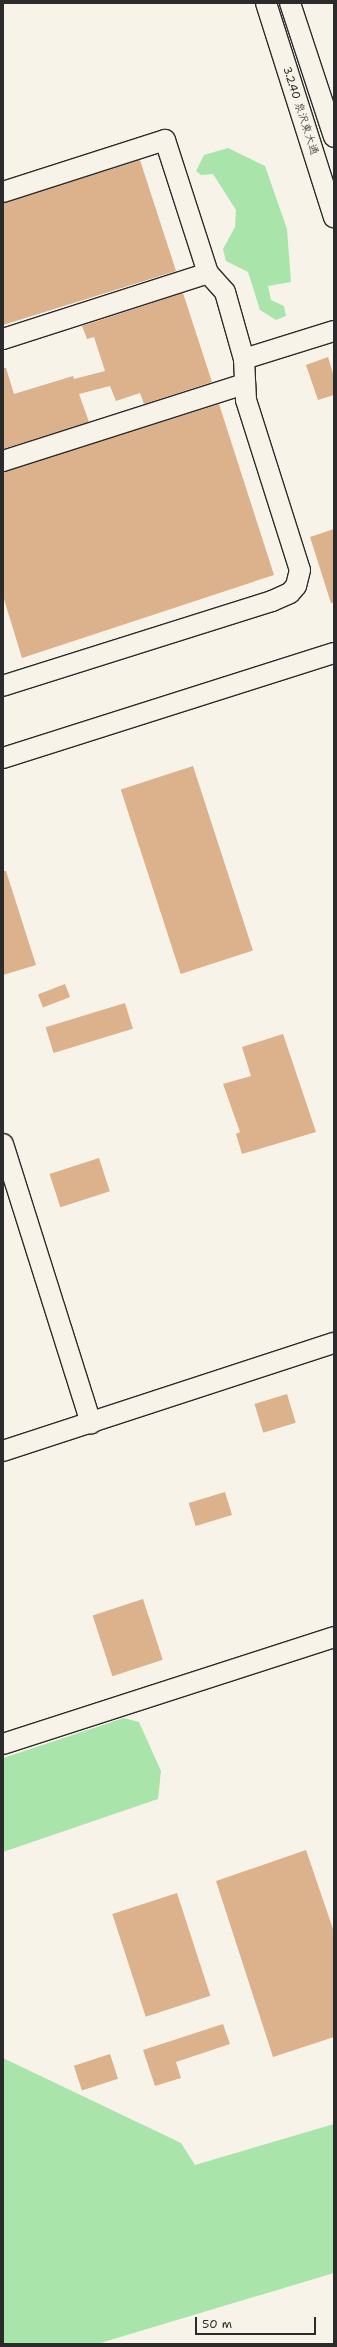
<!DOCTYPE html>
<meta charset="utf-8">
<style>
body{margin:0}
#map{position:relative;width:337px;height:2347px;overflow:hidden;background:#f7f3e8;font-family:"Shantell Sans","Klee One",sans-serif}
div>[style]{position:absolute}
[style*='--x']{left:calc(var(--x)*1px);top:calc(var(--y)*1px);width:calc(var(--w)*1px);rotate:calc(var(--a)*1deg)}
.green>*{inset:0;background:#a9e5ab}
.building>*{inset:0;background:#dbb28c;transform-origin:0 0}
.roads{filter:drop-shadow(1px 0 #2b2b2b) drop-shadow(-1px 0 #2b2b2b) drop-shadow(0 1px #2b2b2b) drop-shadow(0 -1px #2b2b2b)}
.minor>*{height:20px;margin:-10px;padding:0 10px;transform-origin:10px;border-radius:10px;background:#f7f3e8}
span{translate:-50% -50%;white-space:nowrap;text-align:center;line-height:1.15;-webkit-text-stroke:3px #f7f3e8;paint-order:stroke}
.street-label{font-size:11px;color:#2b2b2b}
.frame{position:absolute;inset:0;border:4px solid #2b2b2b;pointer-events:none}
.scale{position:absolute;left:195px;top:2317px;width:121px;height:18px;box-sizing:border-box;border:2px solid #2b2b2b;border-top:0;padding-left:5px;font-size:12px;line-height:14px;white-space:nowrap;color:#2b2b2b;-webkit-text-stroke:3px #f7f3e8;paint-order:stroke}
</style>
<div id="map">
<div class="green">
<i style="clip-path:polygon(228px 148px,265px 166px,287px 229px,291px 282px,268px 286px,271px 300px,284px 306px,286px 316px,276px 320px,260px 310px,248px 272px,226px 261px,223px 249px,235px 227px,236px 210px,213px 174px,201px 175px,196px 171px,204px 155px)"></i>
<i style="clip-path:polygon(124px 1718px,139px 1722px,161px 1771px,158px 1799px,3px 1852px,3px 1758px)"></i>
<i style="clip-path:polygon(3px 2058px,181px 2143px,195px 2165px,334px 2124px,334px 2273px,97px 2344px,3px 2344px)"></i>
</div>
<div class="building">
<i style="clip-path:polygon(140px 160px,176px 271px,3px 325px,3px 203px)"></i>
<i style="clip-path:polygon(183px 293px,212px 382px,144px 404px,140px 393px,116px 401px,110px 386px,79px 394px,89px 422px,3px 449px,3px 368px,6px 368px,14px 394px,73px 376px,74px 379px,105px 371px,94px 337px,87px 339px,82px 326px)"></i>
<i style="clip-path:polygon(328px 357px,334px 377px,334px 395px,318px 400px,306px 365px)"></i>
<i style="clip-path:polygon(219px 404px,274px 575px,22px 658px,3px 596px,3px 472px)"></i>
<i style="clip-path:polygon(334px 529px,334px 603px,331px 603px,310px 537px)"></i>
<i style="left:193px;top:766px;width:194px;height:76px;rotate:72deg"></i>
<i style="clip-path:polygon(3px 871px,6px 871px,36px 965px,3px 975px)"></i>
<i style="left:65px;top:984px;width:14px;height:29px;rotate:69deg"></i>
<i style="left:125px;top:1003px;width:27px;height:83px;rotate:73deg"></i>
<i style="clip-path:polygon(283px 1034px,316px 1132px,242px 1154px,236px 1134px,240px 1132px,223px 1084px,251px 1076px,242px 1047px)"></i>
<i style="left:99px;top:1158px;width:35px;height:52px;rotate:72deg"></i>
<i style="left:287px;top:1394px;width:30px;height:34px;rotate:73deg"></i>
<i style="left:225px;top:1492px;width:24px;height:38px;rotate:73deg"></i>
<i style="left:143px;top:1599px;width:64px;height:53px;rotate:72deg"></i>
<i style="clip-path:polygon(306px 1850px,334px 1932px,334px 2037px,273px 2057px,216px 1881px)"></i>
<i style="left:177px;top:1893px;width:108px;height:68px;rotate:72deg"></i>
<i style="clip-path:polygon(223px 2024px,230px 2044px,176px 2062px,181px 2078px,155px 2086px,143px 2050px)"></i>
<i style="left:110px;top:2054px;width:26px;height:38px;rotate:72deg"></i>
</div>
<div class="roads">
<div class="minor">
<i style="--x:266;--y:3;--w:225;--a:72.4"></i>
<i style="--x:290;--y:3;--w:141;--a:71.8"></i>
<i style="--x:3;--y:192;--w:170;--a:-17.8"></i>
<i style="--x:165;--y:140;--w:140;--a:72.1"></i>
<i style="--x:208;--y:273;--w:25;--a:48"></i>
<i style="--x:225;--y:292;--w:70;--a:74.2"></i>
<i style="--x:244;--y:359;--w:41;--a:87.2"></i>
<i style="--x:246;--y:400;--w:178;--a:72.4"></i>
<i style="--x:300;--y:570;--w:16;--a:104"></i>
<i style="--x:296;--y:586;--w:9;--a:131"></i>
<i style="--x:290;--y:593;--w:20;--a:156"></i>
<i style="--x:272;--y:601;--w:282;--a:162.5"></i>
<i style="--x:3;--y:339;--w:215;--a:-17.8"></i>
<i style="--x:244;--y:359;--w:94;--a:-17.3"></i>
<i style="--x:3;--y:461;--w:254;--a:-17.7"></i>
<i style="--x:3;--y:758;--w:347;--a:-17.6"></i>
<i style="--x:3;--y:1144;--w:293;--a:72.5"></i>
<i style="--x:3;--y:1451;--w:348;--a:-18.1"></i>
<i style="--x:3;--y:1744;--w:348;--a:-17.9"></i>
</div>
</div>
<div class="street-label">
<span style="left:300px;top:111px;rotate:72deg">3.2.40 泉沢東大通</span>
</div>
<div class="frame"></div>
<div class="scale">50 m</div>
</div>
